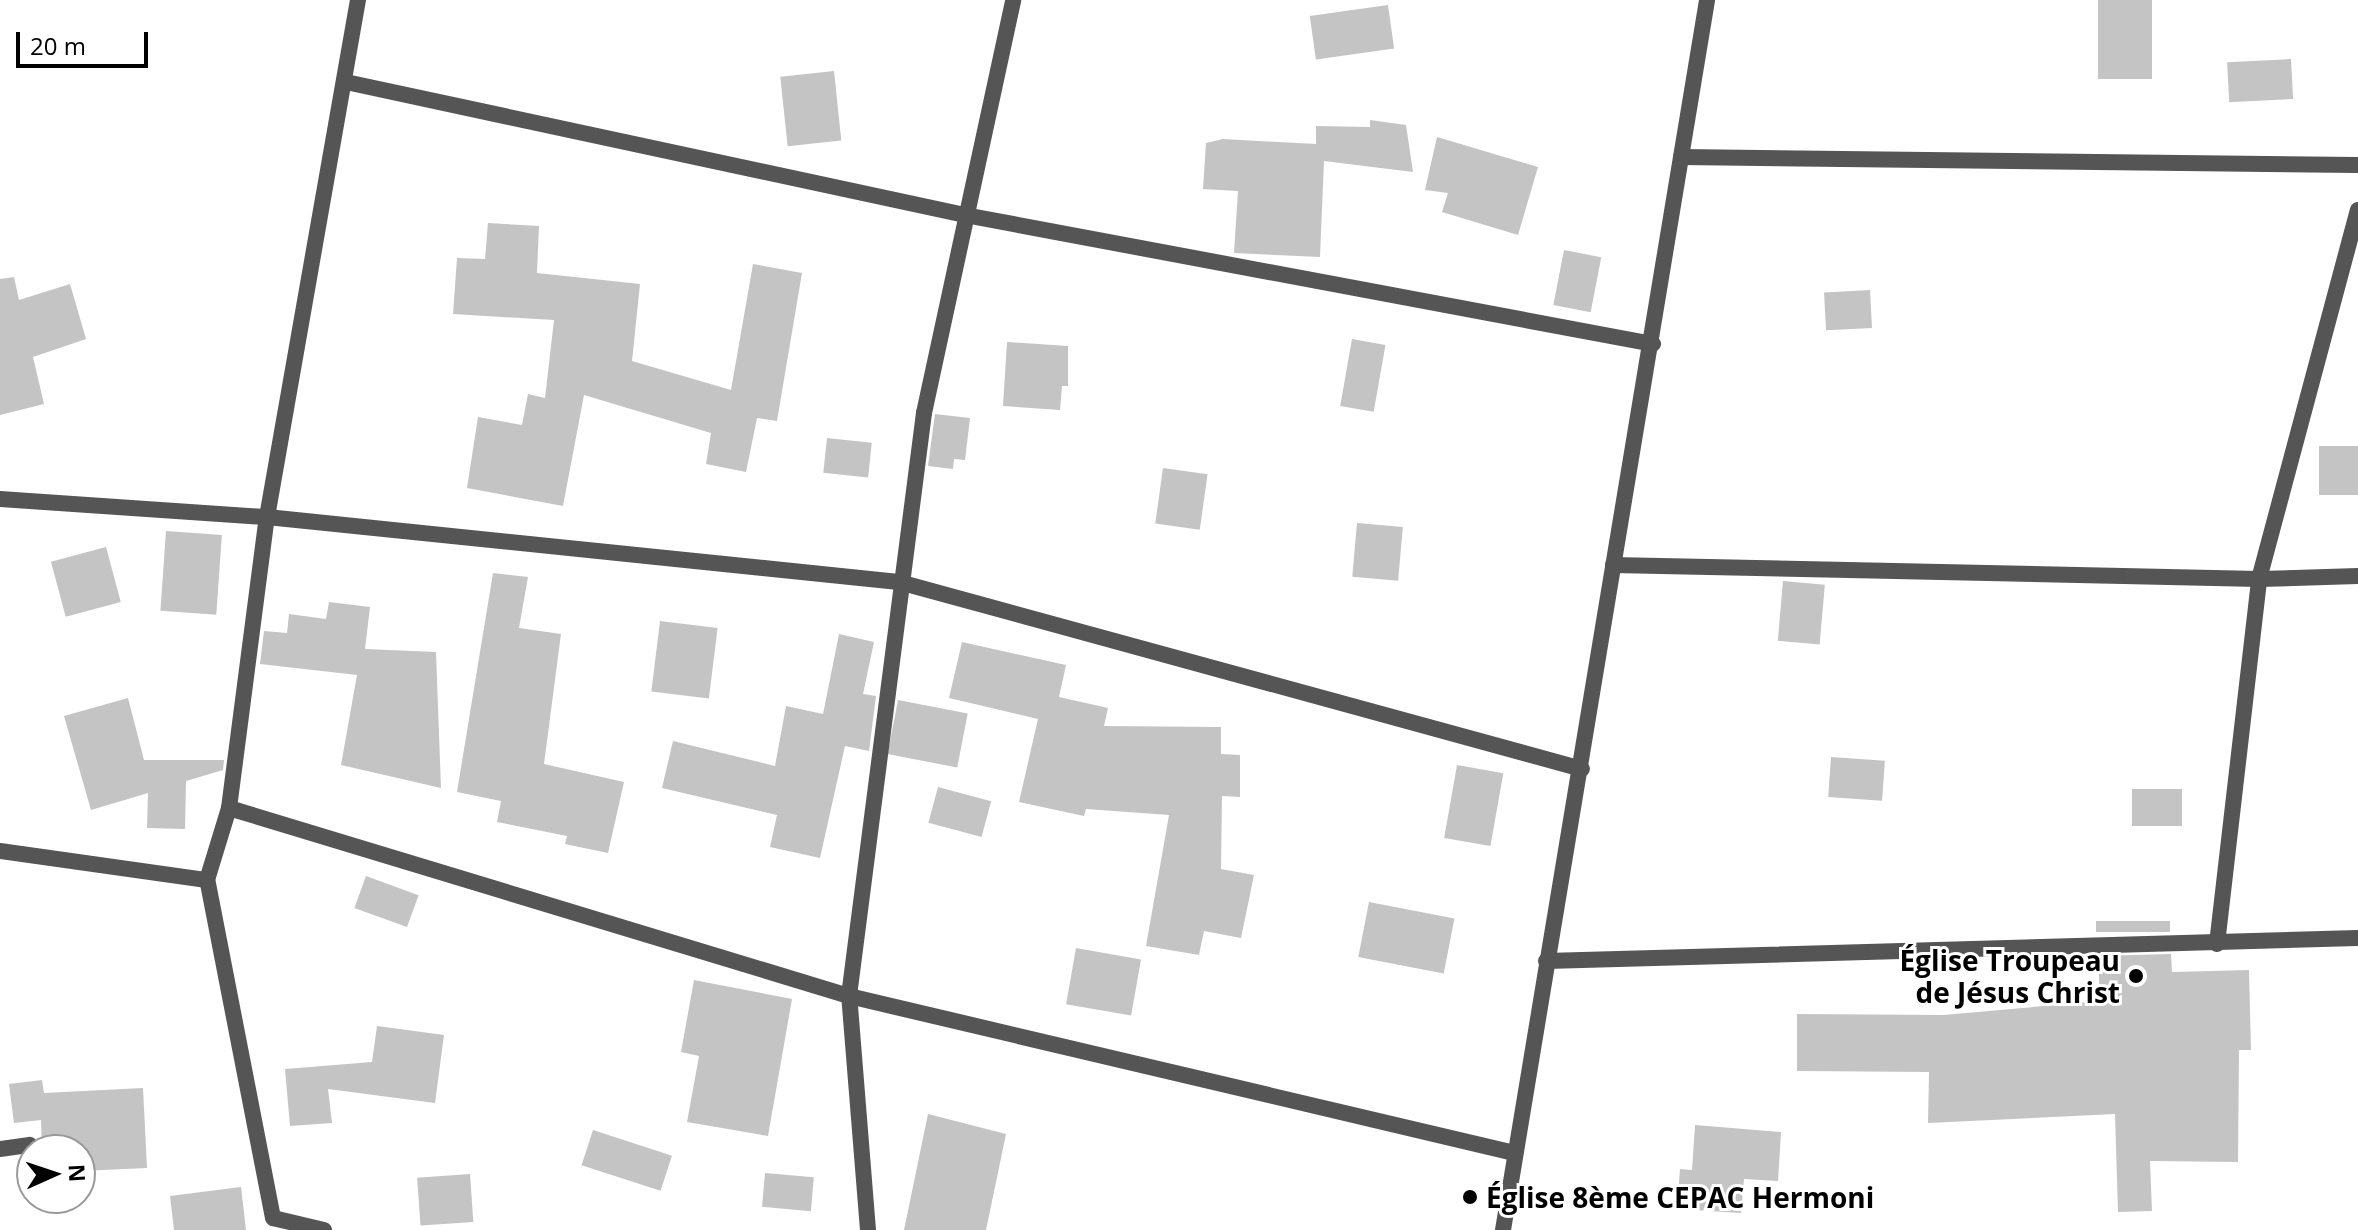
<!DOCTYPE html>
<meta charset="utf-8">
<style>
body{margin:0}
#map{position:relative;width:2358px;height:1230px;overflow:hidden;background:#fff;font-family:"Open Sans",sans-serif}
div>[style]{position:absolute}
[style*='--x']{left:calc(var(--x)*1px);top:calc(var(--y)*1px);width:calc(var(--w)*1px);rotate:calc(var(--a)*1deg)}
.building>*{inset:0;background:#c4c4c4;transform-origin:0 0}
.service>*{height:16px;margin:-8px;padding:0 8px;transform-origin:8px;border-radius:8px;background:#555}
.minor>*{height:16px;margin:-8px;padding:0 8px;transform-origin:8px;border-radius:8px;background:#555}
.tertiary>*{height:16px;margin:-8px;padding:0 8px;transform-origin:8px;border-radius:8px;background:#555}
.dots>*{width:22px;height:22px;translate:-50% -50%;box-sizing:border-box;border:4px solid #fff;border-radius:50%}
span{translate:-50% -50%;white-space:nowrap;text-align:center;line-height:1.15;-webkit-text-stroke:6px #fff;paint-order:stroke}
.poi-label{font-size:28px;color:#000;font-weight:700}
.right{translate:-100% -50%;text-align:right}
.left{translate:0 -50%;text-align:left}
.north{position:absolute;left:16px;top:1134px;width:80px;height:80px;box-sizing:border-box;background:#fff;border:2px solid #999;border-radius:50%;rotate:87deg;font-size:22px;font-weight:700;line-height:32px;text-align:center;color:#000}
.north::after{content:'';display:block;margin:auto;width:28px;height:36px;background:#000;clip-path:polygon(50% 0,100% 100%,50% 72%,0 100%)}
.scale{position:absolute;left:16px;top:32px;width:132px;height:36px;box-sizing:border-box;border:4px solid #000;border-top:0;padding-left:10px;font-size:24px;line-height:28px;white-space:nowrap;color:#000;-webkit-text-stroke:6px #fff;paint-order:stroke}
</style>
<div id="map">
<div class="building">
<i style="left:2098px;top:0;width:54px;height:79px"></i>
<i style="left:1388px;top:5px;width:44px;height:79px;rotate:82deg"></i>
<i style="left:2291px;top:59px;width:40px;height:64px;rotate:87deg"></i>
<i style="left:834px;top:71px;width:70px;height:54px;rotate:84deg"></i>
<i style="clip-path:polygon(1370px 120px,1406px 125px,1413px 172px,1324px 161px,1320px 257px,1234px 253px,1238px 191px,1203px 189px,1206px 143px,1223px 139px,1316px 144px,1316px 126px,1370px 127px)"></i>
<i style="clip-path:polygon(1437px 137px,1538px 167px,1518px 235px,1442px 212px,1448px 193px,1425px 190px)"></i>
<i style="clip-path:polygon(488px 223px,539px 226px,537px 273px,640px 284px,632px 361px,731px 390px,753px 264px,802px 273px,777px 421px,757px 418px,746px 472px,706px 464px,711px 433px,584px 395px,563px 506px,467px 488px,478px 417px,522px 425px,528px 394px,545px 398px,554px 320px,453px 314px,457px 258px,485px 259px)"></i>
<i style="left:1564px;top:250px;width:38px;height:56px;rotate:11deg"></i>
<i style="clip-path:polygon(14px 277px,19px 300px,70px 284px,86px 339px,33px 357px,44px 404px,0 415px,0 279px)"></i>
<i style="left:1870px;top:290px;width:38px;height:46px;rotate:87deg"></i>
<i style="left:1352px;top:339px;width:34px;height:68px;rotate:10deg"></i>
<i style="clip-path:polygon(1007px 342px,1068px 346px,1068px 386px,1062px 386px,1060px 410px,1003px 406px)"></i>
<i style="clip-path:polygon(935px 414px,970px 418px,965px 460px,954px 459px,953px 469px,928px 466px)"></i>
<i style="left:827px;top:438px;width:45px;height:35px;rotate:6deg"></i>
<i style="left:2358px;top:446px;width:49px;height:39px;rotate:90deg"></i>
<i style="left:1163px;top:468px;width:45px;height:56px;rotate:8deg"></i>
<i style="left:1357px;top:523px;width:46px;height:54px;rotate:5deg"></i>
<i style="left:166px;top:531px;width:56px;height:80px;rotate:4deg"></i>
<i style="left:106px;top:547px;width:57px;height:57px;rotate:75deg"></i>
<i style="clip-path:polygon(493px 573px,528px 577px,519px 628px,561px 634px,544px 764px,624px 782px,608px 853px,565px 844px,567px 836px,497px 822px,501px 801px,457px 792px)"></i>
<i style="left:1783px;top:581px;width:42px;height:60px;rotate:5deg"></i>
<i style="clip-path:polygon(329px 602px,370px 607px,365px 649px,436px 652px,441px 788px,341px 765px,357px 675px,260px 664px,264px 631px,287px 633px,289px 614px,326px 619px)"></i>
<i style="left:660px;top:621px;width:58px;height:71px;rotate:7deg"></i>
<i style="clip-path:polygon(839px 634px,874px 642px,863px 694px,876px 696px,869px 751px,845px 746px,820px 858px,770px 847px,777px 815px,662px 788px,673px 741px,775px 766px,786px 706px,823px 714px)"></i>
<i style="clip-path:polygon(962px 642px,1066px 665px,1059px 697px,1108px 708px,1104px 726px,1221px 727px,1221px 754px,1240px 755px,1240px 797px,1222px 796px,1221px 869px,1254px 875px,1241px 938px,1204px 931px,1199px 955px,1146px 946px,1169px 815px,1086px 809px,1084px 816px,1019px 802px,1038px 719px,949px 698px)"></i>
<i style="clip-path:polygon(128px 698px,144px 760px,224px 760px,223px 770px,186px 781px,185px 829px,147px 828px,148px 793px,91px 810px,64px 716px)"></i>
<i style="left:898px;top:700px;width:71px;height:55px;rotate:11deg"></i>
<i style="left:1831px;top:757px;width:54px;height:40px;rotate:4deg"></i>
<i style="left:1457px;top:765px;width:47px;height:74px;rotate:10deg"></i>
<i style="left:938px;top:787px;width:55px;height:37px;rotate:15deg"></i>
<i style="left:2132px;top:789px;width:50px;height:37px"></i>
<i style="left:366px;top:876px;width:56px;height:34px;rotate:20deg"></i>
<i style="left:1369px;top:902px;width:87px;height:56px;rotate:11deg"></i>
<i style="left:2170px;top:921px;width:11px;height:74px;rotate:90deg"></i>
<i style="left:1076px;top:948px;width:66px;height:57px;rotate:10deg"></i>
<i style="clip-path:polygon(2171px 954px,2172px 972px,2249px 970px,2251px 1050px,2239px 1050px,2238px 1162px,2150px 1161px,2152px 1211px,2118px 1212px,2115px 1114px,1928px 1123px,1929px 1072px,1797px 1071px,1797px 1014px,1944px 1015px,2100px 1001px,2098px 956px)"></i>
<i style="clip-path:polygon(694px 980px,792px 999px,768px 1136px,687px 1122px,699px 1056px,681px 1052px)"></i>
<i style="clip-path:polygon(377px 1026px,444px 1035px,435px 1103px,328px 1089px,332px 1123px,290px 1126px,285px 1069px,372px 1062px)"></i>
<i style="clip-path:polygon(42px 1080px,44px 1093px,143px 1088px,147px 1168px,80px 1171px,80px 1150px,42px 1150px,41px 1120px,14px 1123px,9px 1084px)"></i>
<i style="clip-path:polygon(928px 1114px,1006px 1134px,986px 1230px,904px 1230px)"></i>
<i style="clip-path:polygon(1695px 1125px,1781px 1132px,1778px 1181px,1744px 1179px,1741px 1213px,1677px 1209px,1680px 1169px,1692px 1170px)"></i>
<i style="left:593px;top:1130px;width:83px;height:37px;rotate:18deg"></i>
<i style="left:765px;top:1173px;width:49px;height:34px;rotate:5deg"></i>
<i style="left:470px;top:1174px;width:48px;height:53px;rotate:86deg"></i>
<i style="clip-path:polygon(241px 1187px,246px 1230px,174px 1230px,170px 1196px)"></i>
</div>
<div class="service">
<i style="--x:0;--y:1149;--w:30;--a:-8"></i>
</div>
<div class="minor">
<i style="--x:346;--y:82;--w:633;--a:12.13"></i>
<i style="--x:965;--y:215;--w:700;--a:10.62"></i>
<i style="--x:1681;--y:157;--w:677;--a:0.68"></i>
<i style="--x:0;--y:499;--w:268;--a:3.9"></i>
<i style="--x:267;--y:517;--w:635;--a:5.87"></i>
<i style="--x:899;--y:582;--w:708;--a:15.31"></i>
<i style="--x:1613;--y:565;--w:646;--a:1.24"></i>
<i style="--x:2259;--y:579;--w:99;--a:-1.7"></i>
<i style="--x:229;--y:808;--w:648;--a:16.87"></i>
<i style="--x:849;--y:996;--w:683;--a:13.28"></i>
<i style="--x:0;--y:851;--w:209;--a:8"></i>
<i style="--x:2217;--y:944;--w:367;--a:-83.4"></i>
<i style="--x:2259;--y:579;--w:382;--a:-75"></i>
<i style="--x:1546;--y:961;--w:812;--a:-1.62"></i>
<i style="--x:324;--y:1230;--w:52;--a:-166.8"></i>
<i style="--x:273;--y:1218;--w:344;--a:-101"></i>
<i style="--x:207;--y:880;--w:75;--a:-73"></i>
<i style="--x:229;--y:808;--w:293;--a:-82.6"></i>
<i style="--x:267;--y:517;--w:525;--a:-80.02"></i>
<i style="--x:868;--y:1230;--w:235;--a:-94.6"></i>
<i style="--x:849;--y:996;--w:588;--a:-82.67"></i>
<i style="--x:924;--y:413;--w:422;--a:-77.8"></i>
</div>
<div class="tertiary">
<i style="--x:1503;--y:1230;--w:1247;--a:-80.58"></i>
</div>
<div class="dots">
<i style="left:2136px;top:976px;background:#000"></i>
<i style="left:1470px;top:1197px;background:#000"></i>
</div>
<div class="poi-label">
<span class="right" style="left:2120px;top:976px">Église Troupeau<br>de Jésus Christ</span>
<span class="left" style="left:1486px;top:1197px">Église 8ème CEPAC Hermoni</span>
</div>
<div class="north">N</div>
<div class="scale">20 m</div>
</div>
